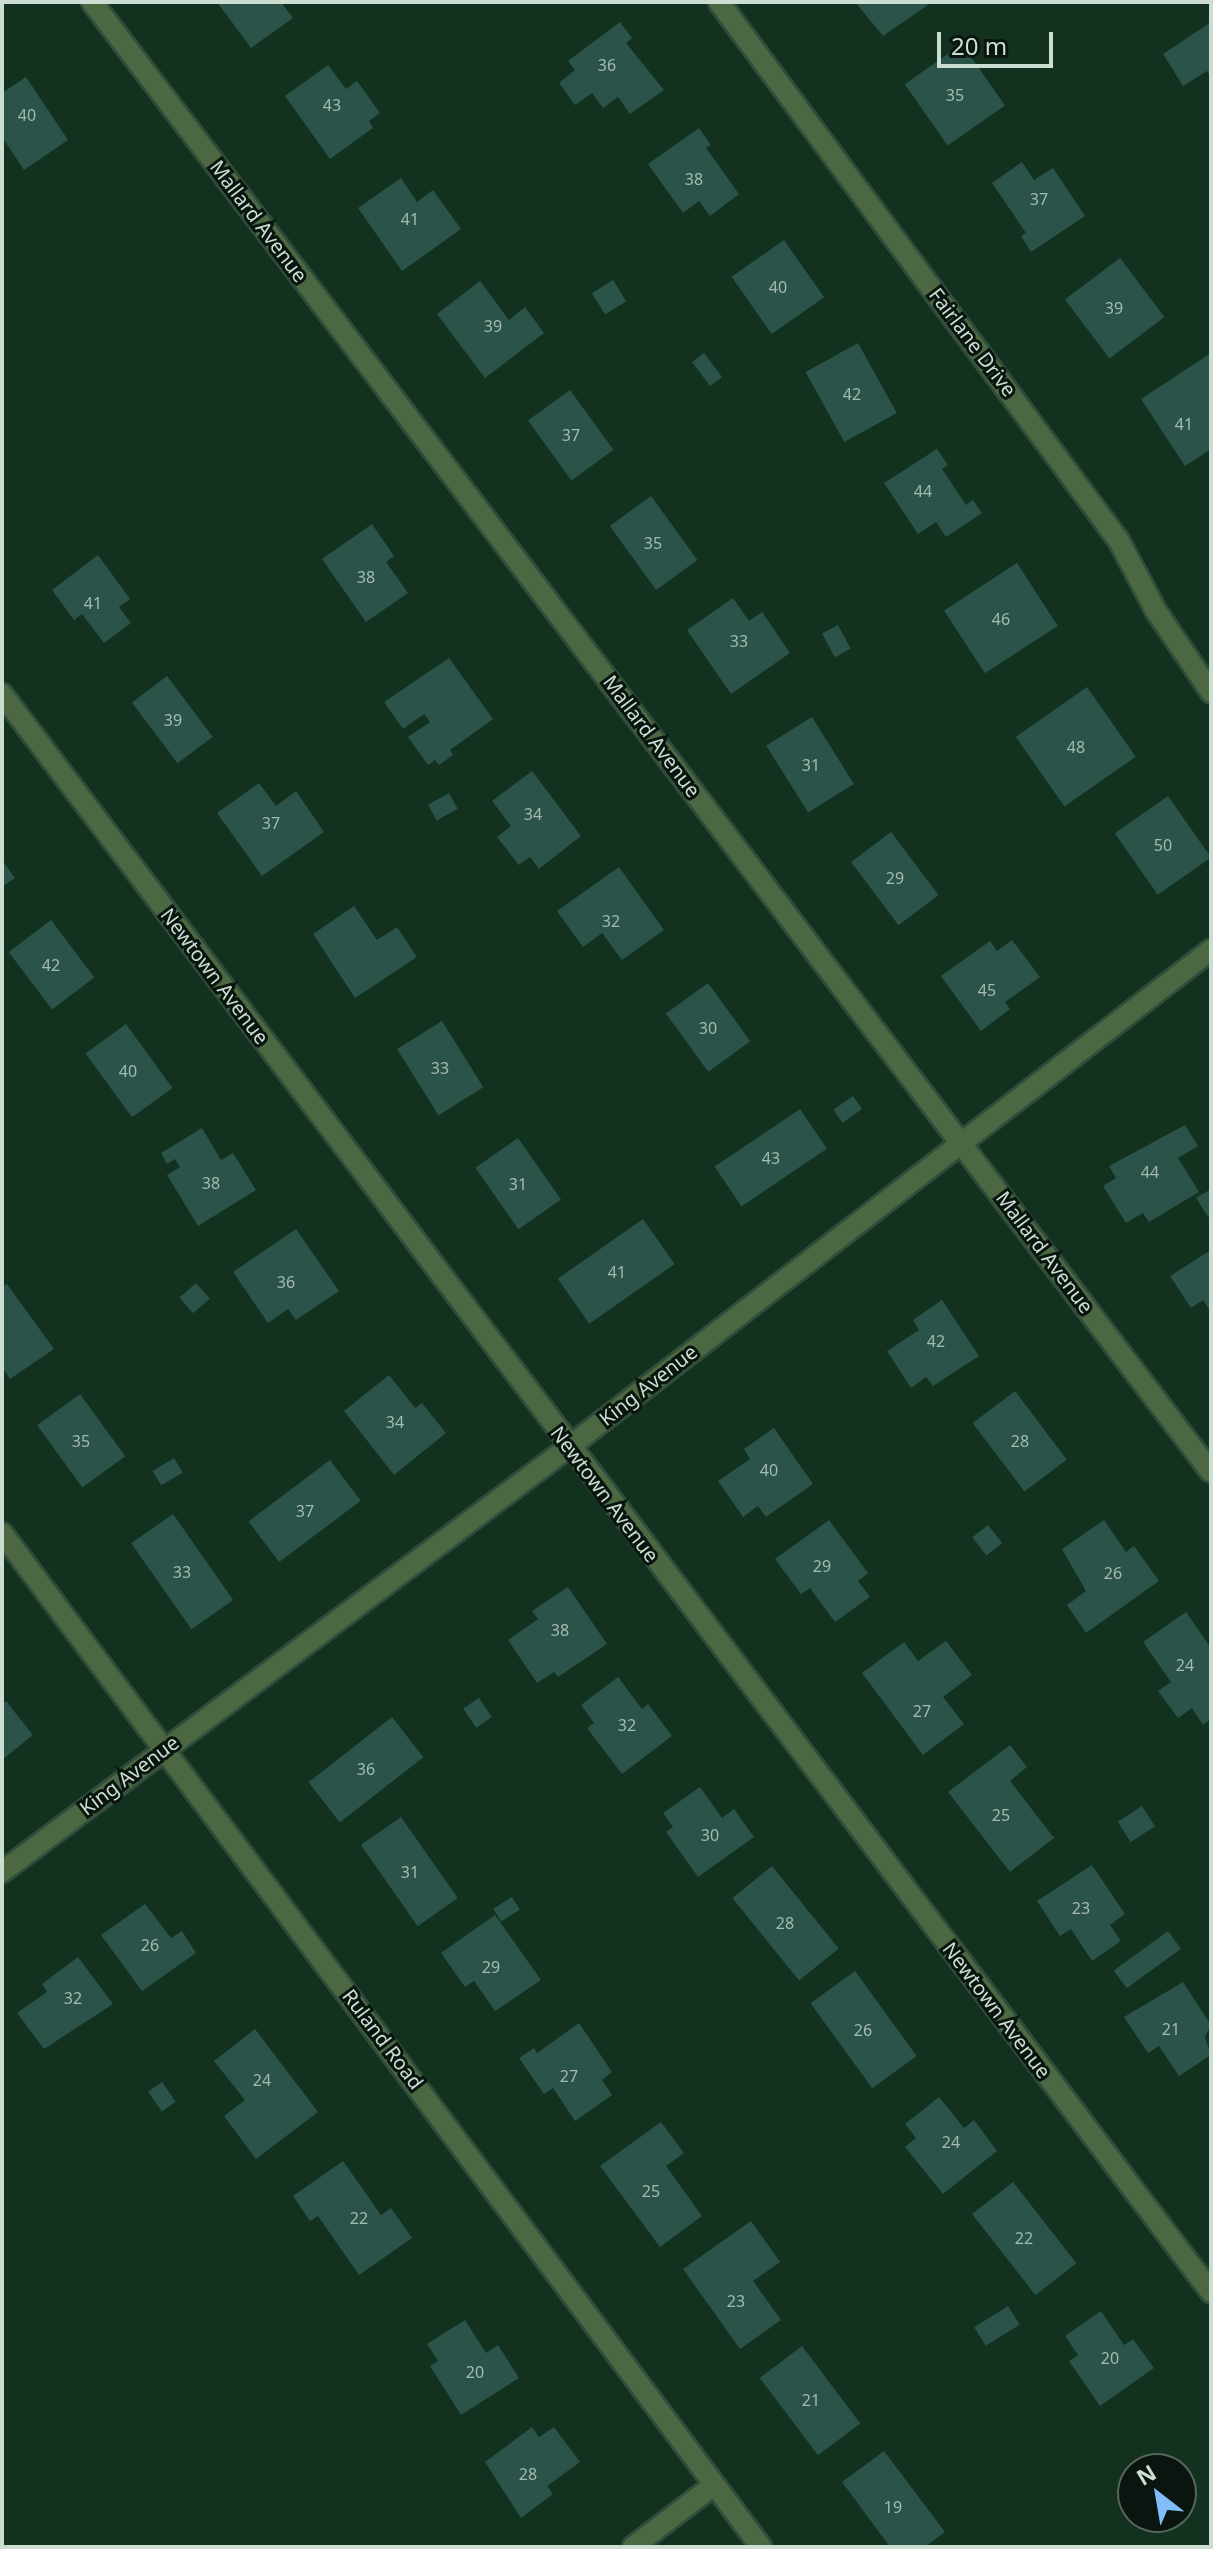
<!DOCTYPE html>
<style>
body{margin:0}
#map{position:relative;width:1213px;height:2549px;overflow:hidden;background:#12311f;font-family:"Noto Sans",sans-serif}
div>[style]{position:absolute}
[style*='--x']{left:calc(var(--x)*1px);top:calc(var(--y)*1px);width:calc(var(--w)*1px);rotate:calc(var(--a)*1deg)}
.building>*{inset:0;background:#2b5349;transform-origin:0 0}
.roads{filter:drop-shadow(2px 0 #304d3c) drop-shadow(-2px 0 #304d3c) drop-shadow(0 2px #304d3c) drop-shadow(0 -2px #304d3c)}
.minor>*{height:20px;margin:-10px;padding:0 10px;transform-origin:10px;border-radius:10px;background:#4c6842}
span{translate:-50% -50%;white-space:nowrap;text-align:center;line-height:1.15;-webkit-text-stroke:6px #09150e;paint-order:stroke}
.number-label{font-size:16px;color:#a4bbb0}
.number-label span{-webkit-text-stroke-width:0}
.street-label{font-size:20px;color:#ccded2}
.frame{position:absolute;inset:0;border:4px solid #ccded2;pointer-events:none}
.north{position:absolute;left:1117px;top:2453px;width:80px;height:80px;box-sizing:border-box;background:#09150e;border:2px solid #57655c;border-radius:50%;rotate:329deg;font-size:22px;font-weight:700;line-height:32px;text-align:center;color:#ccded2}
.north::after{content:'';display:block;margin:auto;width:28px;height:36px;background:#81bdfa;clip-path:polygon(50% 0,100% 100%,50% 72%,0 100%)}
.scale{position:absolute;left:937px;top:32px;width:116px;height:36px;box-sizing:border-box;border:4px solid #ccded2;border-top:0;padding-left:10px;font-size:24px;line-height:28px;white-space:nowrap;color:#ccded2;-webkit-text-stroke:6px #09150e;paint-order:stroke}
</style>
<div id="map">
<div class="building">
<i style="clip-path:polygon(217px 2px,281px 2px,293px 18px,251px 48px)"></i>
<i style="clip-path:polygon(855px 2px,926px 2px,928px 5px,883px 36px)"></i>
<i style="clip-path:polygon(620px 22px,632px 38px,626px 43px,664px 90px,630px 114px,618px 97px,603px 108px,592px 93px,575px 105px,559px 83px,575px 70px,568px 61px)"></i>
<i style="clip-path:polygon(1211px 22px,1211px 77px,1207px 71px,1183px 86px,1163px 54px)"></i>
<i style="left:962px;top:44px;width:75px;height:70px;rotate:55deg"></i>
<i style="clip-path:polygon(328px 65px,346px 89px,357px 81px,380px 113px,369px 121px,373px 128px,330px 159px,285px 96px)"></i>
<i style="clip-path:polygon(26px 77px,68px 140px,24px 170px,2px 137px,2px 93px)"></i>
<i style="clip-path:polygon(699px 128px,711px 145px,706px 148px,739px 194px,710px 216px,699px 201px,683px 213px,648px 164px)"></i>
<i style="clip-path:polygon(1022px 162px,1034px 180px,1053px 168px,1085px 216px,1031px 252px,1021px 236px,1026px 233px,992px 183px)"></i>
<i style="clip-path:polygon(401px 178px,417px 202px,433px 190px,461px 229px,402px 271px,358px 208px)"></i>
<i style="left:784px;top:240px;width:70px;height:64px;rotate:55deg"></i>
<i style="left:1120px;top:258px;width:74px;height:69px;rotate:53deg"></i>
<i style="left:613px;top:280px;width:25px;height:25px;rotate:58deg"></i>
<i style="clip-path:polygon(480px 281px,509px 320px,525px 307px,544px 333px,485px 378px,437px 314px)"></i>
<i style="left:858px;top:343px;width:80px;height:60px;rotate:61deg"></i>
<i style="left:704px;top:353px;width:30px;height:15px;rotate:53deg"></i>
<i style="clip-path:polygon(1211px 353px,1211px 449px,1185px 466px,1141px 399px)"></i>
<i style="left:570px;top:390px;width:74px;height:52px;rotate:54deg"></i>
<i style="clip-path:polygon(937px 449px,948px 465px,942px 469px,966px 505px,973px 500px,982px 513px,946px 537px,936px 522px,918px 534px,884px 483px)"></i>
<i style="left:651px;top:496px;width:79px;height:51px;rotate:54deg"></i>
<i style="clip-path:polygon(372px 524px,394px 556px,386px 562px,408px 593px,366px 622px,322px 559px)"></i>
<i style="clip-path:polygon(98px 555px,130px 599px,119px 607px,131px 623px,104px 643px,82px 614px,74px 620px,52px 590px)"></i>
<i style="left:1017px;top:563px;width:75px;height:87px;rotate:57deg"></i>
<i style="clip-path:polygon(733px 598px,749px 621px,762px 612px,790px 653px,731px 694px,687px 630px)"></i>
<i style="left:838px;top:625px;width:27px;height:18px;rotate:62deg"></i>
<i style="clip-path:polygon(449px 658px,493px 719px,450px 750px,453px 755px,439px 765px,435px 760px,428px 765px,408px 737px,430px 722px,424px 714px,403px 729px,384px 702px)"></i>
<i style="left:167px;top:676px;width:76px;height:44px;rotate:53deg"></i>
<i style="left:1087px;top:687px;width:85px;height:87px;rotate:55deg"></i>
<i style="left:812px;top:717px;width:79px;height:54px;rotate:58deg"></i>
<i style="clip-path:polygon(532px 771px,581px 836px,539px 869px,530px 857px,519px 865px,497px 837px,511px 826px,492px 801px)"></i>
<i style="clip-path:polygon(259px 783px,276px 806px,296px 791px,324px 832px,262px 876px,217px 813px)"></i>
<i style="left:449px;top:793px;width:18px;height:24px;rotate:61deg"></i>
<i style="left:1168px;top:796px;width:75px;height:65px;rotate:55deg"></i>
<i style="left:891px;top:832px;width:79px;height:50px;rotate:53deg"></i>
<i style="clip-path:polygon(2px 860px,15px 878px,2px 887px)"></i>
<i style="clip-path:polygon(619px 867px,664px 930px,622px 960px,602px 933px,583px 947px,557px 911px)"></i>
<i style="clip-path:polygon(354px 906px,377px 940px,397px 927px,417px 957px,355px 998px,313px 934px)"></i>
<i style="left:51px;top:920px;width:72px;height:53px;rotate:53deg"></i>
<i style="clip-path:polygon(1012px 940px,1040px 977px,1005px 1002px,1010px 1009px,981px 1031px,941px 976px,990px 941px,997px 951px)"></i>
<i style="left:708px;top:983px;width:72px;height:52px;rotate:54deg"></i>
<i style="left:442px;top:1021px;width:78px;height:53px;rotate:58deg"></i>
<i style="left:126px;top:1024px;width:79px;height:50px;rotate:54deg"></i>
<i style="left:853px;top:1096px;width:16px;height:24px;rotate:55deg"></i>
<i style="left:800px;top:1109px;width:48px;height:103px;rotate:56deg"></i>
<i style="clip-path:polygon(1185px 1125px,1198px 1146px,1178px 1158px,1199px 1192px,1149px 1222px,1143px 1213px,1126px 1223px,1103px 1186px,1116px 1178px,1109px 1166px)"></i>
<i style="clip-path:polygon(202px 1128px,221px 1160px,233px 1153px,256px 1190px,198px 1226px,167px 1175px,180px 1167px,175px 1159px,167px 1164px,161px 1153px)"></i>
<i style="left:518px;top:1138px;width:75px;height:52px;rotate:55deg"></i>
<i style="clip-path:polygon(1211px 1189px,1211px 1215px,1208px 1217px,1196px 1198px)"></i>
<i style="left:643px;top:1219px;width:55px;height:104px;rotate:55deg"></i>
<i style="clip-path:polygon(296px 1229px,339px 1291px,296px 1320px,288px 1309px,268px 1323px,233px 1272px)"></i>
<i style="clip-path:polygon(1211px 1250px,1211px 1312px,1203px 1300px,1191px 1308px,1170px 1276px)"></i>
<i style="left:196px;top:1283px;width:21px;height:22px;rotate:49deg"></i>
<i style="clip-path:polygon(7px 1284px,54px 1349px,10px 1379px,2px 1367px,2px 1287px)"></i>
<i style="clip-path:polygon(942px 1300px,979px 1356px,933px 1386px,926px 1377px,911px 1388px,887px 1351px,919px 1330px,913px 1320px)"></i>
<i style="clip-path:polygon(389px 1375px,415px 1408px,422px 1403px,446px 1433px,394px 1475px,344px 1411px)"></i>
<i style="left:1015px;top:1391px;width:86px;height:53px;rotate:53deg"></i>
<i style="left:80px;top:1394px;width:77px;height:53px;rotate:54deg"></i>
<i style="clip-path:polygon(774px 1428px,813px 1484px,766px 1517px,758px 1506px,743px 1517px,718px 1481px,750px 1459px,744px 1449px)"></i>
<i style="left:174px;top:1458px;width:17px;height:25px;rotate:59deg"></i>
<i style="left:330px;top:1460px;width:51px;height:102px;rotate:53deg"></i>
<i style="left:173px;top:1514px;width:105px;height:51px;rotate:55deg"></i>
<i style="clip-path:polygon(829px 1520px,868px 1573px,858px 1581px,870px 1597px,835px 1622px,810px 1588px,801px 1594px,775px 1559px)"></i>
<i style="clip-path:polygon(1104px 1520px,1126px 1552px,1134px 1546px,1159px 1581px,1086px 1633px,1067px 1605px,1086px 1591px,1062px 1549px)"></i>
<i style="left:988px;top:1525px;width:23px;height:20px;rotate:52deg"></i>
<i style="clip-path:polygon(568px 1587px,607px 1644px,558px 1677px,554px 1672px,537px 1683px,508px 1640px,538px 1619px,532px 1611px)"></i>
<i style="clip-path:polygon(1186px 1612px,1211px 1648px,1211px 1719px,1203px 1725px,1192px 1708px,1178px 1718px,1158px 1691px,1171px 1682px,1143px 1642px)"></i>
<i style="clip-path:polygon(946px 1641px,972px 1675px,943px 1697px,964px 1724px,923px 1755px,862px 1673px,904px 1642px,918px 1661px)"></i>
<i style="clip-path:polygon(618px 1677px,642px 1709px,648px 1704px,672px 1736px,622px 1774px,587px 1728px,594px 1723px,581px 1705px)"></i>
<i style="left:479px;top:1698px;width:23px;height:19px;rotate:56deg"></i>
<i style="clip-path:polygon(6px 1701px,33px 1735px,2px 1760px,2px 1704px)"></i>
<i style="left:392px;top:1717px;width:51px;height:106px;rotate:52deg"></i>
<i style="clip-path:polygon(1010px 1745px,1027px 1767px,1010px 1781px,1054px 1838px,1010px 1872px,948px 1792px)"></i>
<i style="clip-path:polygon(700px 1787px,722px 1818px,734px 1809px,754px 1837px,698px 1877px,666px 1832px,673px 1827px,663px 1813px)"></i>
<i style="left:1142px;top:1806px;width:24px;height:29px;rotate:57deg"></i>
<i style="left:401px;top:1817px;width:99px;height:49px;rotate:55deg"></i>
<i style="clip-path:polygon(1092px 1865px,1125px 1914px,1110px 1925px,1121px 1941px,1092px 1961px,1071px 1929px,1060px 1936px,1037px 1901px)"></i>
<i style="left:772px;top:1866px;width:106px;height:51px;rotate:51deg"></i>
<i style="left:512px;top:1897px;width:15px;height:22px;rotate:58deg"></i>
<i style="clip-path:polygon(145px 1904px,171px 1938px,182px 1931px,196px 1953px,142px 1991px,101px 1935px)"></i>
<i style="clip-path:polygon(495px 1915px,541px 1980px,495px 2011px,474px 1981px,465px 1987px,441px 1953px)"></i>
<i style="left:1168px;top:1931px;width:22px;height:67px;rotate:54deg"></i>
<i style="clip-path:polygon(78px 1957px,113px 2004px,44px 2049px,17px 2013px,47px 1992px,42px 1984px)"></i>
<i style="left:855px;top:1971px;width:105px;height:55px;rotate:54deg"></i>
<i style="clip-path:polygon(1183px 1982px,1211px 2025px,1205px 2037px,1211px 2055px,1179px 2076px,1159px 2046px,1148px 2053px,1124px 2017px)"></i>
<i style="clip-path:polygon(579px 2023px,612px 2072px,602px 2080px,612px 2095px,575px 2121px,553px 2088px,544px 2094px,519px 2058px,534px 2048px,537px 2053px)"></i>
<i style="clip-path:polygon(255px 2029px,318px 2112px,256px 2159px,224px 2116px,245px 2100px,214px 2061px)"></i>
<i style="left:162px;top:2082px;width:24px;height:17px;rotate:55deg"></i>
<i style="clip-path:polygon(939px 2097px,964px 2128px,974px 2120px,997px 2151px,943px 2194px,905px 2147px,916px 2138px,905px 2124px)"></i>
<i style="clip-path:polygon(661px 2122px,684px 2153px,666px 2166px,702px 2216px,660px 2247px,600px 2166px)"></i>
<i style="clip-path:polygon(343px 2161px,381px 2215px,391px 2208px,412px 2238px,359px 2275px,318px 2216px,310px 2221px,293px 2196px)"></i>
<i style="left:1013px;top:2182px;width:103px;height:52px;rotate:52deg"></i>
<i style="clip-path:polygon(751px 2221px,780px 2262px,753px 2281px,781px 2320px,740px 2349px,683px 2269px)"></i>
<i style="left:1008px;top:2306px;width:22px;height:40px;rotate:58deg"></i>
<i style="clip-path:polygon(1101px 2311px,1124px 2345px,1133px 2339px,1154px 2368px,1100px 2406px,1069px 2361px,1078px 2355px,1065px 2336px)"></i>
<i style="clip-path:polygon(465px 2320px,486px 2353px,498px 2345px,519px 2378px,461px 2415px,430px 2366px,438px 2361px,427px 2344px)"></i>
<i style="left:802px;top:2346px;width:97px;height:53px;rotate:53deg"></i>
<i style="clip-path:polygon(532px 2427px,539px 2437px,554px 2427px,580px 2462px,547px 2486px,553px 2494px,521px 2518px,485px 2462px)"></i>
<i style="clip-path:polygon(884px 2451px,945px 2532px,925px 2547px,890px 2547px,842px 2482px)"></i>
</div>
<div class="roads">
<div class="minor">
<i style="--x:92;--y:2;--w:1847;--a:52.72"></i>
<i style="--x:719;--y:2;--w:671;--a:53.42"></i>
<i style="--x:1119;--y:541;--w:79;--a:62.1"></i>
<i style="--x:1156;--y:611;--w:98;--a:55.8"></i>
<i style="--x:2;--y:694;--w:2004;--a:52.89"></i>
<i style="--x:2;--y:1533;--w:1267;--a:53.18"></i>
<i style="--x:2;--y:1872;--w:709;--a:-36.85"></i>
<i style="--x:569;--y:1447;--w:812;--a:-37.75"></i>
<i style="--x:633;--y:2547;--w:102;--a:-37.4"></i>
</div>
</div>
<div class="number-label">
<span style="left:607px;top:65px">36</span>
<span style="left:955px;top:95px">35</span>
<span style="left:332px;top:105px">43</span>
<span style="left:27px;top:115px">40</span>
<span style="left:694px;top:179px">38</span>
<span style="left:1039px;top:199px">37</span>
<span style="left:410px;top:219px">41</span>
<span style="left:778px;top:287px">40</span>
<span style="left:1114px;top:308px">39</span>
<span style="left:493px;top:326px">39</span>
<span style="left:852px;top:394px">42</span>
<span style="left:1184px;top:424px">41</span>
<span style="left:571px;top:435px">37</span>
<span style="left:923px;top:491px">44</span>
<span style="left:653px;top:543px">35</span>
<span style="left:366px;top:577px">38</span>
<span style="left:93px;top:603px">41</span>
<span style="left:1001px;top:619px">46</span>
<span style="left:739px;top:641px">33</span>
<span style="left:173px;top:720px">39</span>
<span style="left:1076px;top:747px">48</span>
<span style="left:811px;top:765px">31</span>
<span style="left:533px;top:814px">34</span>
<span style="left:271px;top:823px">37</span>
<span style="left:1163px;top:845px">50</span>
<span style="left:895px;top:878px">29</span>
<span style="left:611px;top:921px">32</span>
<span style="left:51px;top:965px">42</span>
<span style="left:987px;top:990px">45</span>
<span style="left:708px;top:1028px">30</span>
<span style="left:440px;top:1068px">33</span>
<span style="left:128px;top:1071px">40</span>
<span style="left:771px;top:1158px">43</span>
<span style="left:1150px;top:1172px">44</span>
<span style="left:211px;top:1183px">38</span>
<span style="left:518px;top:1184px">31</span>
<span style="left:617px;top:1272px">41</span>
<span style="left:286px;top:1282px">36</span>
<span style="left:936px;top:1341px">42</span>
<span style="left:395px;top:1422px">34</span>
<span style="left:81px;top:1441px">35</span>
<span style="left:1020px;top:1441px">28</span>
<span style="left:769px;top:1470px">40</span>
<span style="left:305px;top:1511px">37</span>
<span style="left:822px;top:1566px">29</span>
<span style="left:182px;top:1572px">33</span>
<span style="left:1113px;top:1573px">26</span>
<span style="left:560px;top:1630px">38</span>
<span style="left:1185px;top:1665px">24</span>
<span style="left:922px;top:1711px">27</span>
<span style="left:627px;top:1725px">32</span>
<span style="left:366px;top:1769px">36</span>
<span style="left:1001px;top:1815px">25</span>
<span style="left:710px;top:1835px">30</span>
<span style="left:410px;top:1872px">31</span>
<span style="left:1081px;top:1908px">23</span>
<span style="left:785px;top:1923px">28</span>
<span style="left:150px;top:1945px">26</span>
<span style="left:491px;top:1967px">29</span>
<span style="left:73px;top:1998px">32</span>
<span style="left:1171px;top:2029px">21</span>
<span style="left:863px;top:2030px">26</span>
<span style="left:569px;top:2076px">27</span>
<span style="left:262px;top:2080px">24</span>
<span style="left:951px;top:2142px">24</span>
<span style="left:651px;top:2191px">25</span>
<span style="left:359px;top:2218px">22</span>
<span style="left:1024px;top:2238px">22</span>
<span style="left:736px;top:2301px">23</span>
<span style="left:1110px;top:2358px">20</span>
<span style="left:475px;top:2372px">20</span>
<span style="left:811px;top:2400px">21</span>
<span style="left:528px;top:2474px">28</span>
<span style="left:893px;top:2507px">19</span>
</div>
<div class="street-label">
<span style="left:259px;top:221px;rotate:53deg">Mallard Avenue</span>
<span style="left:973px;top:342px;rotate:53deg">Fairlane Drive</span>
<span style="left:652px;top:736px;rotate:53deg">Mallard Avenue</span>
<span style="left:215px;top:976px;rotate:53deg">Newtown Avenue</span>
<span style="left:1045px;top:1252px;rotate:53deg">Mallard Avenue</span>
<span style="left:648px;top:1385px;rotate:-38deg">King Avenue</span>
<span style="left:605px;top:1494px;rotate:53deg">Newtown Avenue</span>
<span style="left:129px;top:1775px;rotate:-37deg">King Avenue</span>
<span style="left:997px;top:2010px;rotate:53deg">Newtown Avenue</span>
<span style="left:383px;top:2039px;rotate:53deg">Ruland Road</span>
</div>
<div class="frame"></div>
<div class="north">N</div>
<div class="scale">20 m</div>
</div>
